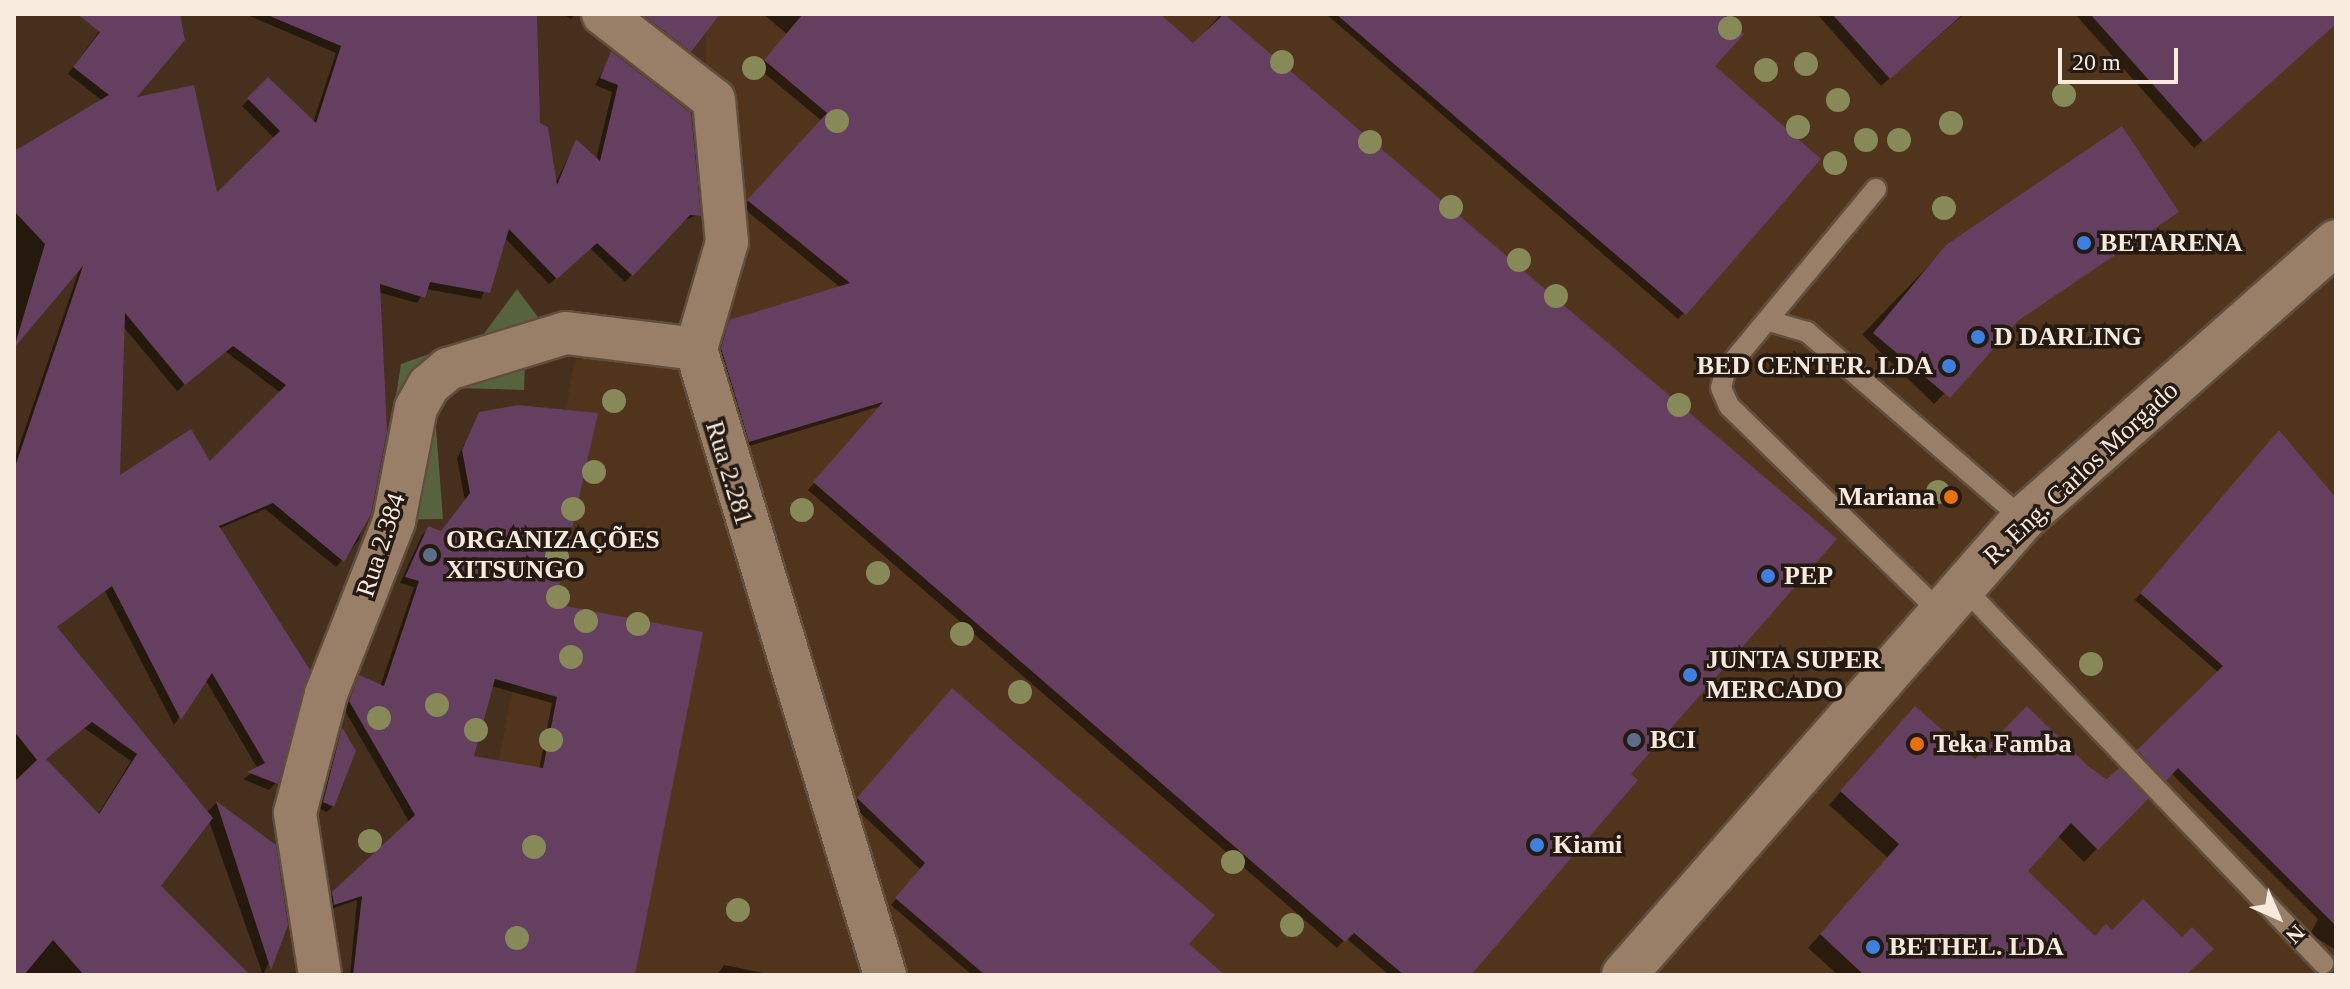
<!DOCTYPE html>
<meta charset="utf-8">
<style>
body{margin:0}
#map{position:relative;width:2350px;height:989px;overflow:hidden;background:#462f1c;font-family:"Times New Roman",serif}
div>[style]{position:absolute}
[style*='--x']{left:calc(var(--x)*1px);top:calc(var(--y)*1px);width:calc(var(--w)*1px);rotate:calc(var(--a)*1deg)}
.built>*{inset:0;background:#50341b}
.green>*{inset:0;background:#57633e}
.shadow>*{inset:0;background:#0007;transform-origin:0 0}
.building>*{inset:0;background:#643f60}
.roads{filter:drop-shadow(2px 0 #614e3d) drop-shadow(-2px 0 #614e3d) drop-shadow(0 2px #614e3d) drop-shadow(0 -2px #614e3d)}
.lane>*{height:20px;margin:-10px;padding:0 10px;transform-origin:10px;border-radius:10px;background:#997e68}
.street>*{height:42px;margin:-21px;padding:0 21px;transform-origin:21px;border-radius:21px;background:#997e68}
.secondary>*{height:44px;margin:-22px;padding:0 22px;transform-origin:22px;border-radius:22px;background:#997e68}
.trees>*{width:24px;height:24px;margin:-12px;border-radius:50%;background:#878958}
.dots>*{width:22px;height:22px;translate:-50% -50%;box-sizing:border-box;border:4px solid #241a11;border-radius:50%}
span{translate:-50% -50%;white-space:nowrap;text-align:center;line-height:1.15;-webkit-text-stroke:7px #241a11;paint-order:stroke}
.poi-label{font-size:26px;color:#f9eade;font-weight:700}
.left{translate:0 -50%;text-align:left}
.right{translate:-100% -50%;text-align:right}
.street-label{font-size:26px;color:#f9eade}
.frame{position:absolute;inset:0;border:16px solid #f9eade;pointer-events:none}
.north{position:absolute;left:2238px;top:877px;width:80px;height:80px;-webkit-text-stroke:6px #241a11;paint-order:stroke;rotate:135deg;font-size:22px;font-weight:700;line-height:32px;text-align:center;color:#f9eade}
.north::after{content:'';display:block;margin:auto;width:28px;height:36px;background:#f9eade;clip-path:polygon(50% 0,100% 100%,50% 72%,0 100%)}
.scale{position:absolute;left:2058px;top:48px;width:120px;height:36px;box-sizing:border-box;border:4px solid #f9eade;border-top:0;padding-left:10px;font-size:24px;line-height:28px;white-space:nowrap;color:#f9eade;-webkit-text-stroke:6px #241a11;paint-order:stroke}
</style>
<div id="map">
<div class="built">
<i style="clip-path:polygon(706px 14px,2336px 14px,2336px 975px,458px 975px,575px 359px,644px 358px,703px 329px)"></i>
</div>
<div class="green">
<i style="clip-path:polygon(517px 289px,561px 348px,525px 363px,524px 390px,459px 388px,434px 401px,443px 519px,376px 520px,401px 364px,483px 335px)"></i>
</div>
<div class="shadow">
<i style="clip-path:polygon(evenodd,95px 14px,177px 14px,131px 100px,215px 196px,275px 139px,242px 106px,268px 80px,313px 123px,336px 53px,245px 14px,535px 14px,538px 124px,555px 184px,576px 142px,596px 160px,612px 92px,595px 85px,612px 54px,698px 215px,682px 221px,625px 282px,590px 248px,549px 284px,505px 238px,481px 299px,426px 289px,417px 303px,378px 292px,385px 431px,359px 540px,336px 567px,265px 509px,218px 529px,276px 783px,269px 790px,243px 779px,258px 769px,205px 679px,174px 725px,105px 591px,55px 628px,206px 813px,216px 803px,274px 846px,286px 925px,263px 975px,209px 821px,158px 886px,247px 975px,14px 975px,14px 461px,80px 267px,14px 345px,14px 153px,103px 101px,68px 74px,106px 22px,95px 14px,122px 325px,177px 391px,225px 351px,281px 393px,210px 464px,118px 479px,122px 325px,95px 14px,84px 728px,131px 761px,97px 816px,44px 760px,84px 728px)"></i>
<i style="clip-path:polygon(563px 14px,576px 14px,571px 19px)"></i>
<i style="clip-path:polygon(627px 14px,717px 14px,683px 57px)"></i>
<i style="clip-path:polygon(763px 14px,1157px 14px,1193px 45px,1221px 14px,1835px 539px,1628px 775px,1468px 975px,1389px 975px,1346px 938px,1337px 948px,808px 490px,881px 406px,743px 448px,715px 356px,723px 330px,841px 288px,742px 207px,822px 121px,758px 68px,787px 34px)"></i>
<i style="clip-path:polygon(1326px 14px,1719px 14px,1684px 313px,1678px 319px)"></i>
<i style="clip-path:polygon(1817px 14px,1964px 14px,1881px 86px)"></i>
<i style="clip-path:polygon(2075px 14px,2336px 14px,2336px 22px,2194px 148px)"></i>
<i style="left:1940px;top:254px;width:100px;height:112px;rotate:44deg"></i>
<i style="clip-path:polygon(evenodd,480px 414px,553px 606px,633px 975px,350px 975px,357px 900px,328px 910px,326px 901px,410px 823px,344px 709px,360px 678px,380px 687px,414px 587px,400px 583px,422px 535px,429px 528px,441px 533px,465px 501px,457px 458px,480px 414px,491px 686px,552px 703px,539px 770px,471px 758px,491px 686px)"></i>
<i style="clip-path:polygon(2273px 439px,2336px 501px,2336px 950px,2310px 934px,2318px 919px,2171px 773px,2159px 785px,2133px 757px,2219px 673px,2135px 600px)"></i>
<i style="clip-path:polygon(947px 696px,1186px 945px,1222px 975px,972px 975px,891px 905px,921px 870px,852px 805px)"></i>
<i style="clip-path:polygon(1902px 722px,1975px 762px,2087px 768px,2145px 799px,2084px 862px,2057px 835px,2025px 871px,2095px 938px,2184px 975px,1838px 975px,1808px 948px,1888px 858px,1829px 805px)"></i>
<i style="clip-path:polygon(342px 730px,333px 806px,327px 812px,318px 808px)"></i>
<i style="clip-path:polygon(724px 965px,773px 975px,717px 975px)"></i>
</div>
<div class="building">
<i style="clip-path:polygon(evenodd,77px 14px,180px 14px,185px 40px,137px 97px,194px 85px,217px 192px,280px 131px,247px 98px,268px 77px,316px 123px,341px 46px,265px 14px,537px 14px,540px 123px,548px 127px,557px 185px,576px 139px,600px 161px,618px 85px,600px 78px,611px 51px,691px 113px,701px 216px,690px 215px,633px 276px,597px 243px,557px 279px,509px 229px,490px 293px,430px 282px,425px 298px,380px 284px,387px 431px,371px 514px,344px 562px,273px 503px,219px 526px,310px 670px,278px 784px,247px 772px,265px 763px,212px 673px,181px 720px,112px 586px,57px 627px,213px 818px,161px 886px,250px 975px,84px 975px,53px 940px,24px 975px,14px 975px,14px 782px,37px 760px,14px 731px,14px 470px,83px 266px,14px 348px,45px 244px,14px 211px,14px 151px,109px 95px,73px 67px,100px 32px,77px 14px,125px 313px,185px 385px,233px 346px,286px 385px,210px 461px,191px 429px,120px 475px,125px 313px,77px 14px,92px 722px,137px 754px,99px 814px,46px 759px,92px 722px)"></i>
<i style="clip-path:polygon(642px 14px,720px 14px,691px 52px)"></i>
<i style="clip-path:polygon(803px 14px,1160px 14px,1193px 43px,1224px 14px,1837px 539px,1631px 774px,1638px 780px,1471px 975px,1404px 975px,1354px 933px,1345px 942px,813px 482px,883px 402px,749px 442px,721px 348px,729px 320px,850px 283px,747px 200px,827px 113px,764px 60px)"></i>
<i style="clip-path:polygon(1336px 14px,1722px 14px,1744px 34px,1715px 66px,1821px 159px,1686px 315px)"></i>
<i style="clip-path:polygon(1832px 14px,1963px 14px,1890px 79px)"></i>
<i style="clip-path:polygon(2090px 14px,2336px 14px,2336px 24px,2204px 142px)"></i>
<i style="clip-path:polygon(2122px 126px,2179px 212px,2019px 320px,1950px 398px,1873px 333px,1946px 245px)"></i>
<i style="clip-path:polygon(evenodd,518px 405px,598px 413px,555px 604px,703px 632px,635px 975px,353px 975px,362px 896px,334px 905px,332px 892px,415px 815px,349px 701px,359px 675px,384px 686px,419px 581px,405px 577px,428px 526px,441px 531px,470px 493px,462px 450px,479px 412px,518px 405px,495px 679px,557px 697px,543px 768px,474px 756px,495px 679px)"></i>
<i style="clip-path:polygon(2279px 430px,2336px 498px,2336px 926px,2178px 768px,2166px 781px,2137px 750px,2223px 666px,2140px 593px)"></i>
<i style="clip-path:polygon(952px 688px,1215px 915px,1189px 944px,1225px 975px,985px 975px,895px 898px,925px 863px,857px 798px)"></i>
<i style="clip-path:polygon(1915px 706px,1975px 759px,2027px 706px,2089px 767px,2107px 779px,2119px 768px,2148px 799px,2098px 850px,2071px 823px,2028px 871px,2095px 936px,2106px 924px,2112px 930px,2143px 899px,2182px 937px,2192px 927px,2214px 949px,2186px 975px,1864px 975px,1820px 934px,1899px 844px,1840px 791px)"></i>
<i style="clip-path:polygon(342px 727px,356px 751px,334px 807px,323px 802px)"></i>
<i style="clip-path:polygon(216px 801px,276px 845px,288px 925px,271px 970px)"></i>
</div>
<div class="roads">
<div class="lane">
<i style="--x:1876;--y:189;--w:236;--a:129.7"></i>
<i style="--x:1725;--y:371;--w:17;--a:103"></i>
<i style="--x:1721;--y:388;--w:20;--a:66"></i>
<i style="--x:1729;--y:406;--w:295;--a:44.3"></i>
<i style="--x:1769;--y:321;--w:40;--a:16"></i>
<i style="--x:1807;--y:332;--w:286;--a:40.9"></i>
<i style="--x:1963;--y:587;--w:521;--a:46.25"></i>
</div>
<div class="street">
<i style="--x:603;--y:14;--w:140;--a:37.8"></i>
<i style="--x:714;--y:100;--w:143;--a:84.8"></i>
<i style="--x:727;--y:242;--w:111;--a:106.2"></i>
<i style="--x:696;--y:349;--w:654;--a:73.2"></i>
<i style="--x:320;--y:975;--w:164;--a:-98.8"></i>
<i style="--x:295;--y:813;--w:123;--a:-75.4"></i>
<i style="--x:326;--y:694;--w:186;--a:-68.5"></i>
<i style="--x:394;--y:521;--w:115;--a:-79"></i>
<i style="--x:416;--y:408;--w:26;--a:-61"></i>
<i style="--x:429;--y:385;--w:25;--a:-40"></i>
<i style="--x:448;--y:369;--w:123;--a:-17"></i>
<i style="--x:566;--y:333;--w:131;--a:7"></i>
</div>
<div class="secondary">
<i style="--x:1624;--y:975;--w:606;--a:-48.81"></i>
<i style="--x:2023;--y:519;--w:418;--a:-41.5"></i>
</div>
</div>
<div class="trees">
<i style="left:1730px;top:28px"></i>
<i style="left:1282px;top:62px"></i>
<i style="left:1806px;top:64px"></i>
<i style="left:754px;top:68px"></i>
<i style="left:1766px;top:70px"></i>
<i style="left:2064px;top:95px"></i>
<i style="left:1838px;top:100px"></i>
<i style="left:837px;top:121px"></i>
<i style="left:1951px;top:123px"></i>
<i style="left:1798px;top:127px"></i>
<i style="left:1866px;top:140px"></i>
<i style="left:1899px;top:140px"></i>
<i style="left:1370px;top:142px"></i>
<i style="left:1835px;top:163px"></i>
<i style="left:1451px;top:207px"></i>
<i style="left:1944px;top:208px"></i>
<i style="left:1519px;top:260px"></i>
<i style="left:1556px;top:296px"></i>
<i style="left:614px;top:401px"></i>
<i style="left:1679px;top:405px"></i>
<i style="left:594px;top:472px"></i>
<i style="left:1938px;top:492px"></i>
<i style="left:573px;top:509px"></i>
<i style="left:802px;top:510px"></i>
<i style="left:557px;top:557px"></i>
<i style="left:878px;top:573px"></i>
<i style="left:558px;top:597px"></i>
<i style="left:586px;top:621px"></i>
<i style="left:638px;top:624px"></i>
<i style="left:962px;top:634px"></i>
<i style="left:571px;top:657px"></i>
<i style="left:2091px;top:664px"></i>
<i style="left:1020px;top:692px"></i>
<i style="left:437px;top:705px"></i>
<i style="left:379px;top:718px"></i>
<i style="left:476px;top:730px"></i>
<i style="left:551px;top:740px"></i>
<i style="left:370px;top:841px"></i>
<i style="left:534px;top:847px"></i>
<i style="left:1233px;top:862px"></i>
<i style="left:738px;top:910px"></i>
<i style="left:1292px;top:925px"></i>
<i style="left:517px;top:938px"></i>
</div>
<div class="dots">
<i style="left:2084px;top:243px;background:#3f7fe0"></i>
<i style="left:1978px;top:337px;background:#3f7fe0"></i>
<i style="left:1949px;top:366px;background:#3f7fe0"></i>
<i style="left:1951px;top:497px;background:#e8710a"></i>
<i style="left:430px;top:555px;background:#5c6f8a"></i>
<i style="left:1768px;top:576px;background:#3f7fe0"></i>
<i style="left:1690px;top:675px;background:#3f7fe0"></i>
<i style="left:1634px;top:740px;background:#5c6f8a"></i>
<i style="left:1917px;top:744px;background:#e8710a"></i>
<i style="left:1537px;top:845px;background:#3f7fe0"></i>
<i style="left:1873px;top:947px;background:#3f7fe0"></i>
</div>
<div class="poi-label">
<span class="left" style="left:2100px;top:243px">BETARENA</span>
<span class="left" style="left:1994px;top:337px">D DARLING</span>
<span class="right" style="left:1933px;top:366px">BED CENTER. LDA</span>
<span class="right" style="left:1935px;top:497px">Mariana</span>
<span class="left" style="left:446px;top:555px">ORGANIZAÇÕES<br>XITSUNGO</span>
<span class="left" style="left:1784px;top:576px">PEP</span>
<span class="left" style="left:1706px;top:675px">JUNTA SUPER<br>MERCADO</span>
<span class="left" style="left:1650px;top:740px">BCI</span>
<span class="left" style="left:1933px;top:744px">Teka Famba</span>
<span class="left" style="left:1553px;top:845px">Kiami</span>
<span class="left" style="left:1889px;top:947px">BETHEL. LDA</span>
</div>
<div class="street-label">
<span style="left:729px;top:473px;rotate:73deg">Rua 2.281</span>
<span style="left:2081px;top:473px;rotate:-43deg">R. Eng. Carlos Morgado</span>
<span style="left:381px;top:545px;rotate:-72deg">Rua 2.384</span>
</div>
<div class="frame"></div>
<div class="north">N</div>
<div class="scale">20 m</div>
</div>
